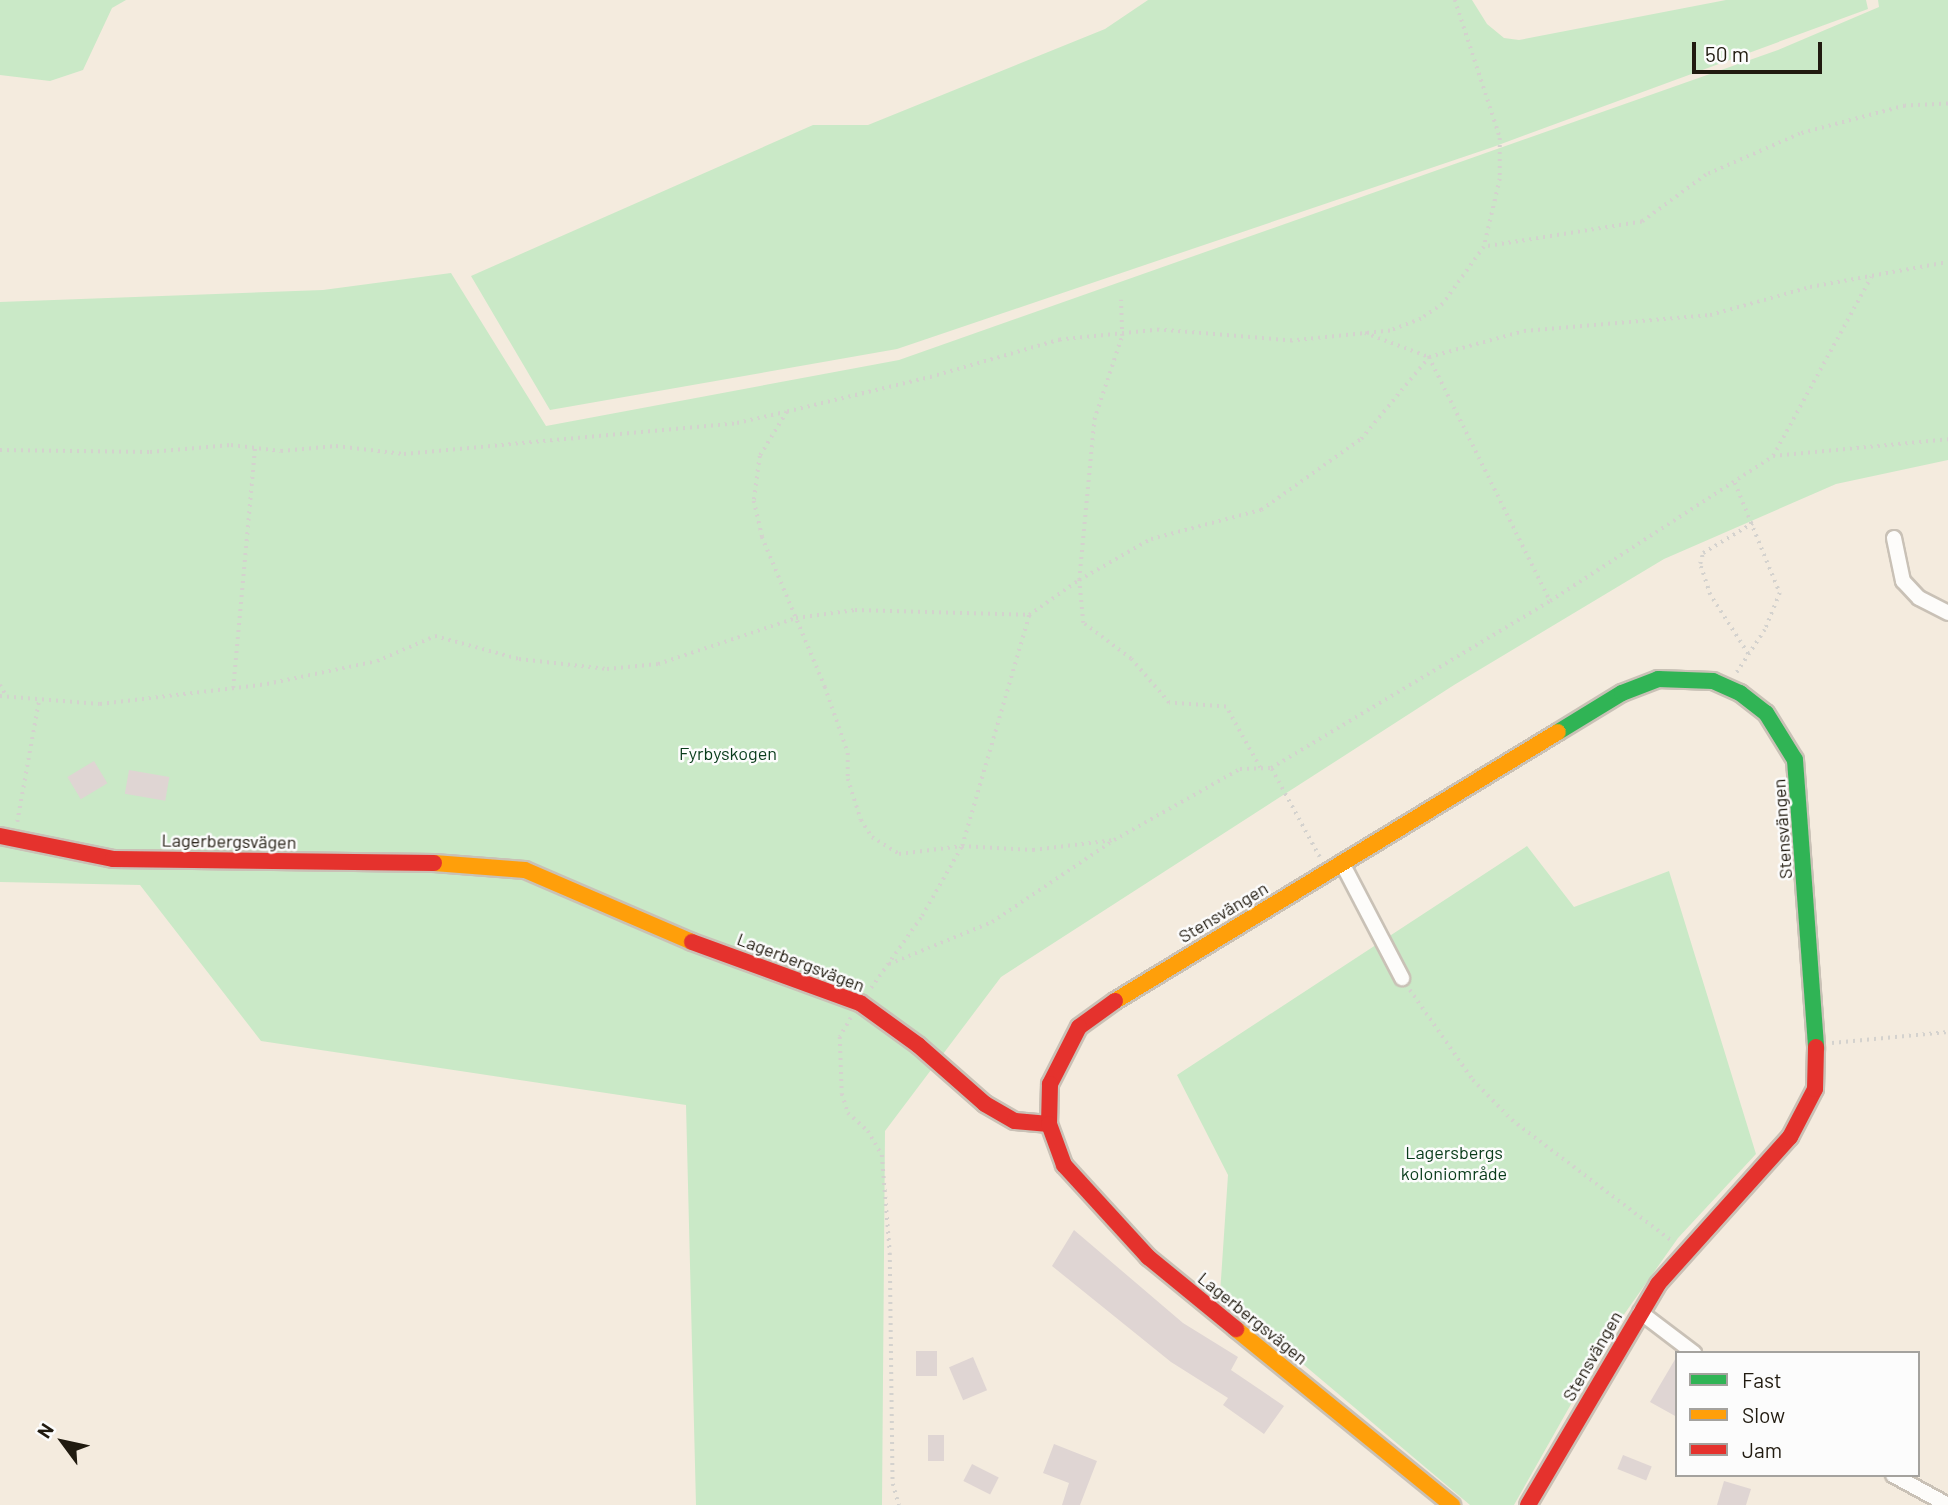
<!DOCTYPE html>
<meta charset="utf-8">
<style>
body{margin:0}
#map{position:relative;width:1948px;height:1505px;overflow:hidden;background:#f4ebde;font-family:Barlow,sans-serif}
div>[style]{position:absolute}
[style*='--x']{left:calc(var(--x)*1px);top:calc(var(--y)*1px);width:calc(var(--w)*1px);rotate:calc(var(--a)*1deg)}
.green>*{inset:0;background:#cae9c7}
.building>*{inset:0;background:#dfd5d3;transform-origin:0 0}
.path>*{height:3.5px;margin-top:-1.75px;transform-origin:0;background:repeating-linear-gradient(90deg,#d4d2ce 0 2px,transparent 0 7px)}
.roads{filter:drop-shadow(2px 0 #c9c1b6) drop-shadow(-2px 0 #c9c1b6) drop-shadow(0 2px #c9c1b6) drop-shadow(0 -2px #c9c1b6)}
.street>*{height:14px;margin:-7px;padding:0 7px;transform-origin:7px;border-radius:7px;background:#fdfcfa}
.fast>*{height:16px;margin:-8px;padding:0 8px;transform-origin:8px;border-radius:8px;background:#30b455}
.slow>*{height:16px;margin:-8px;padding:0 8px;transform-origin:8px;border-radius:8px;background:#ff9f0a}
.jam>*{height:16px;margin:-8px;padding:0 8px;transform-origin:8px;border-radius:8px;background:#e5322d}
span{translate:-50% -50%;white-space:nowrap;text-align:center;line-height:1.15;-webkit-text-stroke:5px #fcfcfc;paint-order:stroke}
.park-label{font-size:18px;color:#093c1b}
.street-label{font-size:18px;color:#211b10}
.legend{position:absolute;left:1675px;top:1351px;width:245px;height:126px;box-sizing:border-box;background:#fcfcfc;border:2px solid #a4a29e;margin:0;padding:9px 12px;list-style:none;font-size:21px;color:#211b10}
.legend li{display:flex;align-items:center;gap:14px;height:35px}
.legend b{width:35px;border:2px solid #a4a29e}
.north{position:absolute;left:28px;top:1407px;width:70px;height:70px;-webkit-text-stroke:5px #fcfcfc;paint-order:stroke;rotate:303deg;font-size:19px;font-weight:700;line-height:28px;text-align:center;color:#211b10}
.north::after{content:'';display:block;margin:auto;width:24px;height:32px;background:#211b10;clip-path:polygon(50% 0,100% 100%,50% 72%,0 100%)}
.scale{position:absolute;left:1692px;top:42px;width:130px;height:32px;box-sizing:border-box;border:4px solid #211b10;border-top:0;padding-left:9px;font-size:21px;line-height:24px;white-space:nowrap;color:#211b10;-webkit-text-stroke:5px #fcfcfc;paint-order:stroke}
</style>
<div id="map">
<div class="green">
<i style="clip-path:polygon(0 0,126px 0,112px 8px,83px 70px,50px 81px,0 75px)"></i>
<i style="clip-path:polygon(1148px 0,1472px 0,1487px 24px,1504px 38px,1519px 40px,1726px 0,1866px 0,1868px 9px,1493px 147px,897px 349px,550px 410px,471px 276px,813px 125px,868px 125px,1105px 29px)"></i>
<i style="clip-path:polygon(1878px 0,1948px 0,1948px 460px,1836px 484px,1664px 559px,1454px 685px,1001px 977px,885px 1131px,882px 1505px,696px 1505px,686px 1105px,261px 1041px,140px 885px,0 882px,0 302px,323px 290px,451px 273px,546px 426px,899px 360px,1778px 50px,1879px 7px)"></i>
<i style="clip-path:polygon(1527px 846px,1574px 907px,1669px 871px,1756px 1154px,1678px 1238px,1613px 1330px,1514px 1505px,1470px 1505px,1220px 1294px,1228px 1175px,1177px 1075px)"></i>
</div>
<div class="building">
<i style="left:94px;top:761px;width:26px;height:31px;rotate:59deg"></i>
<i style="left:129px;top:770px;width:41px;height:24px;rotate:10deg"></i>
<i style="clip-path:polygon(1074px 1230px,1183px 1323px,1238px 1357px,1231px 1370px,1284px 1406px,1264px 1434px,1223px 1405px,1228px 1398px,1171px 1362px,1052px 1266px)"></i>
<i style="left:916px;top:1351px;width:21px;height:25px"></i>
<i style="clip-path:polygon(1677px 1356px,1677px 1417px,1650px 1402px)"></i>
<i style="left:973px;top:1357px;width:36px;height:26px;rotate:67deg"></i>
<i style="left:944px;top:1435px;width:26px;height:16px;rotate:90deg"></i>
<i style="clip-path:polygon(1054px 1444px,1097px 1461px,1080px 1505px,1062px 1505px,1069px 1483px,1043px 1473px)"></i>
<i style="left:1623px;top:1455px;width:31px;height:15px;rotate:22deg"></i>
<i style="left:972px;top:1464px;width:30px;height:19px;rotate:27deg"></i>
<i style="clip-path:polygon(1724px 1481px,1751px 1489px,1746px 1505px,1717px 1505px)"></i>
</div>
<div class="path">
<i style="--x:1455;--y:0;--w:145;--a:71.9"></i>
<i style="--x:1500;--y:138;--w:41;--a:90"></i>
<i style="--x:1500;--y:179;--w:70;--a:103.2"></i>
<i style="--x:1948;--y:104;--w:43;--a:177.3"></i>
<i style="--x:1905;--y:106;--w:109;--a:165.1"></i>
<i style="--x:1800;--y:134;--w:103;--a:156.4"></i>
<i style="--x:1706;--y:175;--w:79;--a:143.7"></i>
<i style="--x:1642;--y:222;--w:160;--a:171"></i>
<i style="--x:1484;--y:247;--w:70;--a:125.7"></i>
<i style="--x:1443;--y:304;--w:27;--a:146"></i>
<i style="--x:1421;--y:319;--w:33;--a:159"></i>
<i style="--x:1390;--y:331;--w:99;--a:174.2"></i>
<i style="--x:1292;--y:341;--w:133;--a:-175.3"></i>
<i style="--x:1159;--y:330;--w:100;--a:174.2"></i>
<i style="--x:1060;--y:340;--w:133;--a:163.9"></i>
<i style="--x:932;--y:377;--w:149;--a:166.4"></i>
<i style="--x:787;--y:412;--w:52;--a:121.5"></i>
<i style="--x:760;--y:456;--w:45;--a:97.6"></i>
<i style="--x:754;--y:501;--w:37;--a:77"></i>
<i style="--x:762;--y:537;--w:163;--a:67.2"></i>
<i style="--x:825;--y:687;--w:70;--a:70.8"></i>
<i style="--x:848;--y:753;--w:26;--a:90"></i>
<i style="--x:848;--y:779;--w:43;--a:72.4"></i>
<i style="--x:861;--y:820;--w:20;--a:57"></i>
<i style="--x:872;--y:837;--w:32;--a:32"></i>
<i style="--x:899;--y:854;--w:64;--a:-7.2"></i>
<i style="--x:962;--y:846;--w:71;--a:3.2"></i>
<i style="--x:1033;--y:850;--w:82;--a:-7"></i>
<i style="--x:1114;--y:840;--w:145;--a:-29.4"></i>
<i style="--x:1240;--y:769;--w:31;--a:-2"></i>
<i style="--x:1271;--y:768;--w:325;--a:-30.9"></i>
<i style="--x:1550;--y:601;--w:266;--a:-33"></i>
<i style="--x:1773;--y:456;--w:176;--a:-5.5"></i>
<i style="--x:1365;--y:333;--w:68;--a:20.6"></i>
<i style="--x:1429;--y:357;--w:272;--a:63.6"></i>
<i style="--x:0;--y:450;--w:150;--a:0.8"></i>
<i style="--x:150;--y:452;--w:81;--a:-4.9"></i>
<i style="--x:231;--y:445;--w:50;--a:6.8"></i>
<i style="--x:281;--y:451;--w:55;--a:-5.2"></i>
<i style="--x:336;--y:446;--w:68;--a:6.7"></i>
<i style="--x:404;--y:454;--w:334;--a:-5.3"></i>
<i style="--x:737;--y:423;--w:49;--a:-12.9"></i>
<i style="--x:1773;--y:456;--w:204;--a:-61.3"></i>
<i style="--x:1735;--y:483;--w:119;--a:67.8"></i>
<i style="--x:1780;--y:593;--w:40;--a:112"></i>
<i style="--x:1765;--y:630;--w:53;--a:123.4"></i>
<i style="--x:1748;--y:654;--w:70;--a:-122.8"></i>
<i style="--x:1710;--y:595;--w:33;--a:-108"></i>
<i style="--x:1700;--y:564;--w:11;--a:-75"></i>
<i style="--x:1703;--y:553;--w:58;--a:-31"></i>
<i style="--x:0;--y:685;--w:12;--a:59"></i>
<i style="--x:233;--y:688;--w:242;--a:-84.8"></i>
<i style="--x:0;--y:696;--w:100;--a:4.6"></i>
<i style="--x:100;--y:704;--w:168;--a:-6.8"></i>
<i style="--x:267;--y:684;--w:112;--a:-11.8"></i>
<i style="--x:377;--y:661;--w:63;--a:-23.3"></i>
<i style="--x:435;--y:636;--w:87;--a:15.3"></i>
<i style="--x:519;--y:659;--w:89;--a:6.5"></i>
<i style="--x:607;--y:669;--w:51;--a:-5.6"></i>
<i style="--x:658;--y:664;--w:145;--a:-18.4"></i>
<i style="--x:796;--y:618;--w:60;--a:-7.7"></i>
<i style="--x:855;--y:610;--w:174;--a:1.6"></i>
<i style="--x:1260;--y:768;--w:70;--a:-119.1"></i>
<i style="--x:1226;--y:707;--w:57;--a:-176"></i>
<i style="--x:1169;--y:703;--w:58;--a:-130.8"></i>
<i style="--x:1131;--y:659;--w:60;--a:-143.1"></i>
<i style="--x:1083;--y:623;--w:43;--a:-95.3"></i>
<i style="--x:1079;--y:580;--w:83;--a:-29.7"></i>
<i style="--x:1151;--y:539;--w:114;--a:-14.8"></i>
<i style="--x:1261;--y:510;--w:123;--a:-35.4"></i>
<i style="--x:1361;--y:439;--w:107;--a:-50.3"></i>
<i style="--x:1429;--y:357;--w:98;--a:-15.3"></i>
<i style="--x:1524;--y:331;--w:187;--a:-4.9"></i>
<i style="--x:1710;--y:315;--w:104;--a:-15.6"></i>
<i style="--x:1810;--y:287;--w:140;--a:-10.3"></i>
<i style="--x:1272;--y:769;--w:100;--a:61.4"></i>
<i style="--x:17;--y:822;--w:124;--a:-79.8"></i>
<i style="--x:889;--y:964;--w:111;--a:-22.2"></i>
<i style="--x:992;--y:922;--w:143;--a:-33.9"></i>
<i style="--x:871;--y:988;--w:88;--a:-54.7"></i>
<i style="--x:922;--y:916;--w:81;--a:-60.3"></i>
<i style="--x:962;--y:846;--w:241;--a:-73.8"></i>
<i style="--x:1029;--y:615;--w:61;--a:-35"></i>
<i style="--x:1079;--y:580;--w:161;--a:-84.6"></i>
<i style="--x:1094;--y:420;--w:89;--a:-71.6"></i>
<i style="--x:1122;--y:336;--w:36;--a:-92"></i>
<i style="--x:1410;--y:990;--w:110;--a:55"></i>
<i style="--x:1473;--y:1080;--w:56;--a:45.7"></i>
<i style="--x:1512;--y:1120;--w:201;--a:37.1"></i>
<i style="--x:851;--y:1018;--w:22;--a:120"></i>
<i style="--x:840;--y:1037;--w:57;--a:88"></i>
<i style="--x:842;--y:1094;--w:20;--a:72"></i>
<i style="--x:848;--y:1113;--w:27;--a:42"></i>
<i style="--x:868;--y:1131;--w:28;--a:60"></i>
<i style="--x:882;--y:1155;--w:98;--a:85.3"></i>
<i style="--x:890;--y:1253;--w:231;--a:89.3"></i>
<i style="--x:893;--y:1484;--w:22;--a:74"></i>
<i style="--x:1832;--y:1043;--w:117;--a:-5.4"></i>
</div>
<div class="roads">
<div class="street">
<i style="--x:1894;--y:538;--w:44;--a:78.2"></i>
<i style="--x:1903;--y:581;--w:23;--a:47"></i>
<i style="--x:1919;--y:598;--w:33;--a:27"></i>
<i style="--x:1342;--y:863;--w:130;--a:62.4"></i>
<i style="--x:1640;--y:1312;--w:68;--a:37.2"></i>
<i style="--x:1893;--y:1475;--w:63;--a:28.6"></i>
</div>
<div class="fast">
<i style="--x:1558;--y:732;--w:75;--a:-31.4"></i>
<i style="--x:1622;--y:693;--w:39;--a:-21"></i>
<i style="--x:1658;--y:679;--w:55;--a:2.1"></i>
<i style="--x:1713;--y:681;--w:30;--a:24"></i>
<i style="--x:1740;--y:693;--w:33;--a:38"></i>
<i style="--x:1766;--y:713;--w:55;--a:58.3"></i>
<i style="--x:1795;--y:760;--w:288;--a:85.8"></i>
</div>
<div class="slow">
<i style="--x:434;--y:863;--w:91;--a:4.4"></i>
<i style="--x:525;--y:870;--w:182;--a:23.3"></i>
<i style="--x:1115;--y:1001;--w:518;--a:-31.27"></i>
<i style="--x:1236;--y:1329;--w:279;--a:39.2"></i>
</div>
<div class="jam">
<i style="--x:0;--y:836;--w:115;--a:11.5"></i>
<i style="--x:113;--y:859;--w:321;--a:0.7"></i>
<i style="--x:692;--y:942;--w:179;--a:20"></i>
<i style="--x:860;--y:1003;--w:72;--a:35.9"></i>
<i style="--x:918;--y:1045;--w:89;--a:41.4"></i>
<i style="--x:985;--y:1104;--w:34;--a:30"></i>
<i style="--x:1015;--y:1121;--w:34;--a:5"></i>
<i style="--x:1115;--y:1001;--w:44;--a:144.2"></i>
<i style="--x:1079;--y:1027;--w:64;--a:117"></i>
<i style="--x:1050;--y:1084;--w:40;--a:91.4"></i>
<i style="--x:1049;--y:1124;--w:44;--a:69.9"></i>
<i style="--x:1064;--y:1165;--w:125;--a:47.6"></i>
<i style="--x:1148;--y:1257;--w:114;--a:39.3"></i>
<i style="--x:1528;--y:1505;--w:256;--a:-59.5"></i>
<i style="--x:1658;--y:1284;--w:198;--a:-48.1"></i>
<i style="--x:1790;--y:1137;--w:54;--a:-62.5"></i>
<i style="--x:1815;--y:1089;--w:42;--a:-88.6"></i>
</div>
</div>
<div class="park-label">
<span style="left:728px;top:753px">Fyrbyskogen</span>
<span style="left:1454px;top:1163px">Lagersbergs<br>koloniområde</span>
</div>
<div class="street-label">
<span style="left:1782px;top:829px;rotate:-94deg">Stensvängen</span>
<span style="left:229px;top:841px;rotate:1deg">Lagerbergsvägen</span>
<span style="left:1223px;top:912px;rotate:-31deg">Stensvängen</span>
<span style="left:801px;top:962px;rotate:21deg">Lagerbergsvägen</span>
<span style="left:1253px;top:1318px;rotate:39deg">Lagerbergsvägen</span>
<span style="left:1592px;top:1356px;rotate:-60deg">Stensvängen</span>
</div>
<ul class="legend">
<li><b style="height:9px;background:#30b455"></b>Fast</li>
<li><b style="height:9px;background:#ff9f0a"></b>Slow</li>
<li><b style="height:9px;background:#e5322d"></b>Jam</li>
</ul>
<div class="north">N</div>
<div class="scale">50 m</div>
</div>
